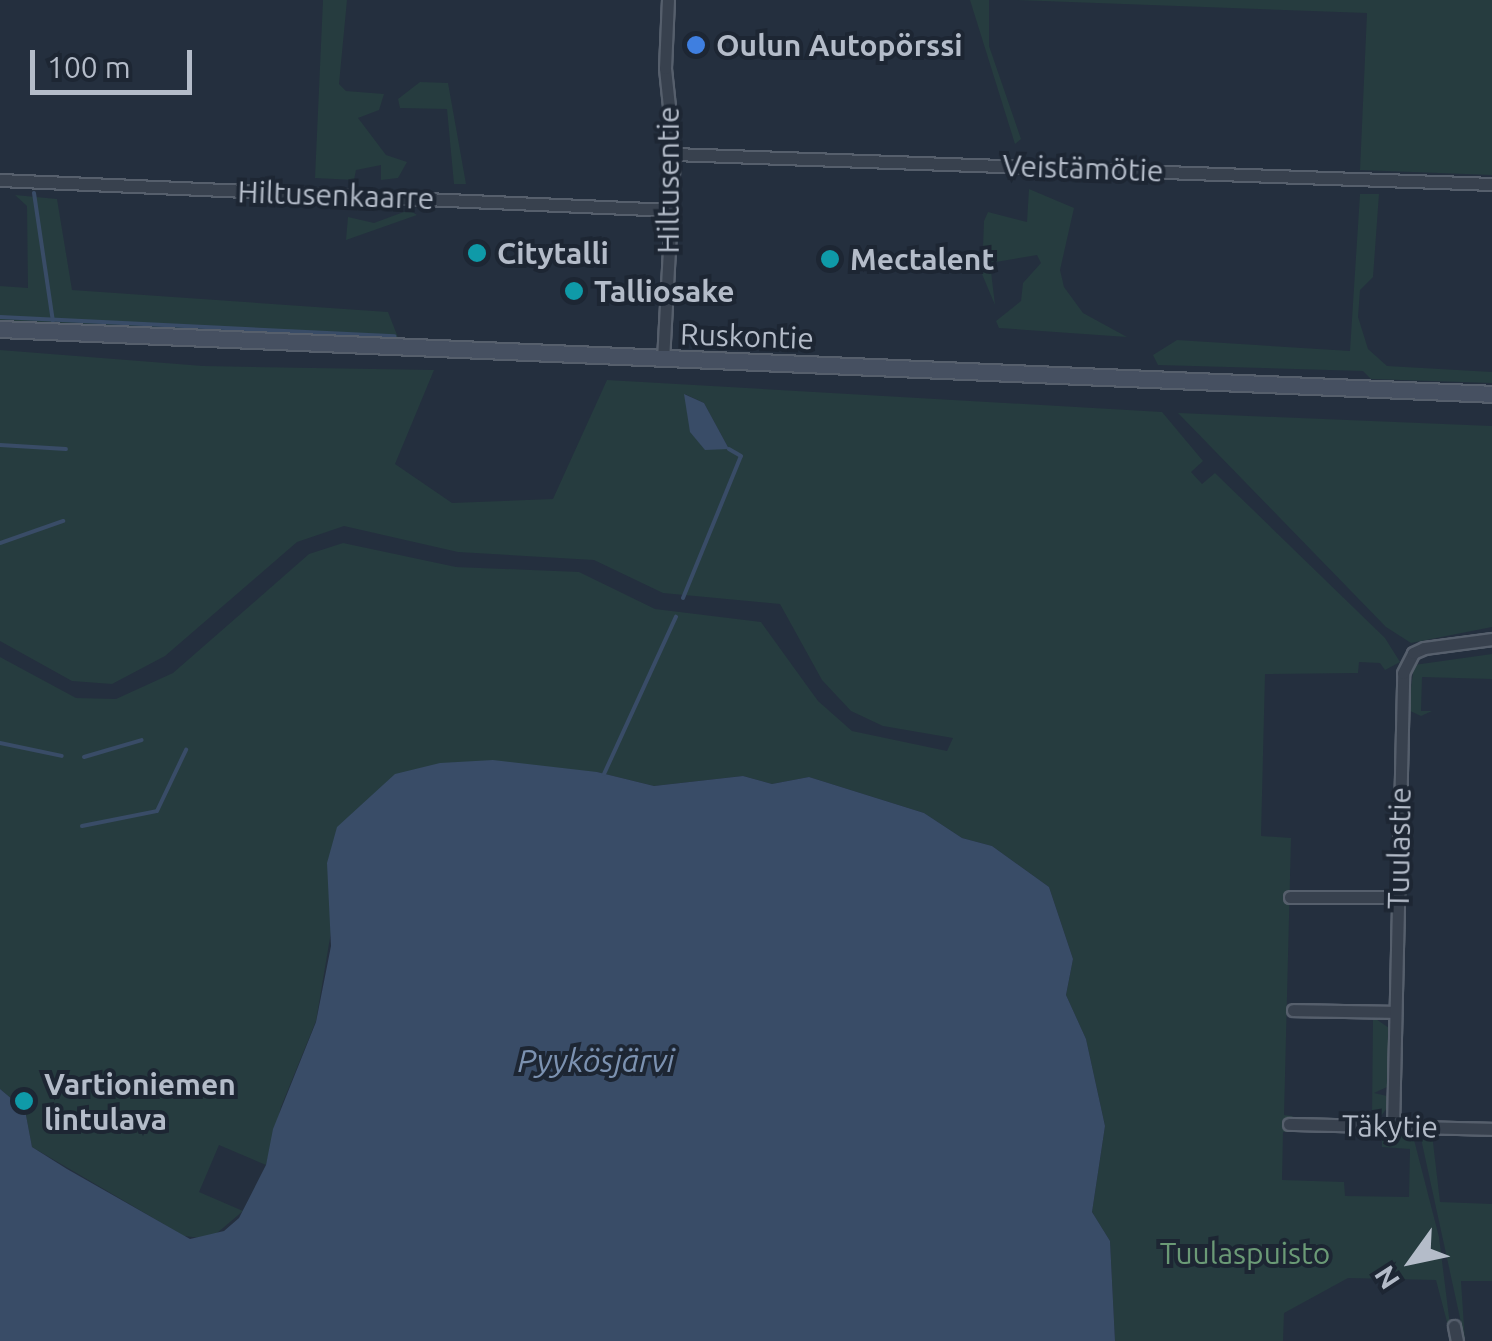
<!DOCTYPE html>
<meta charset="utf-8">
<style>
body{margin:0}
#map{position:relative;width:1492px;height:1341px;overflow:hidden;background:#242f3e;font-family:Ubuntu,sans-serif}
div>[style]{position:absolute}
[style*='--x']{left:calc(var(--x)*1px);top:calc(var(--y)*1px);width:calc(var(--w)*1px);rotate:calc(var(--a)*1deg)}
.green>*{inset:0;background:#263c3f}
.water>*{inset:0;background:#394c67}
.stream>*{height:4px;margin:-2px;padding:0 2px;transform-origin:2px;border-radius:2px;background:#394c67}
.roads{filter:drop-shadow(2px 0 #565f6c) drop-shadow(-2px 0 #565f6c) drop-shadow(0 2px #565f6c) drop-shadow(0 -2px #565f6c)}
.minor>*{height:11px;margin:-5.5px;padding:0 5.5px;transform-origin:5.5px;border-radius:5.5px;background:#38414e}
.secondary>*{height:15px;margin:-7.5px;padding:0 7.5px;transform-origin:7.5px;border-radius:7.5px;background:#465061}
.dots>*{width:28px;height:28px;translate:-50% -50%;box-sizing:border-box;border:5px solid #1d2633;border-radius:50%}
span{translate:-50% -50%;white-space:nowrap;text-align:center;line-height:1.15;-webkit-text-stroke:8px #1d2633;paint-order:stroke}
.poi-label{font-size:30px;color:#b4bcc9;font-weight:700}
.left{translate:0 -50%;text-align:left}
.street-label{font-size:30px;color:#b4bcc9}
.park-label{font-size:30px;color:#6b9a76}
.water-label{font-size:32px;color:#7c92b1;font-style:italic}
.north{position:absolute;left:1362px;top:1211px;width:100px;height:100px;-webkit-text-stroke:8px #1d2633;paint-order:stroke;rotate:237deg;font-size:28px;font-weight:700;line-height:40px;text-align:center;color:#b4bcc9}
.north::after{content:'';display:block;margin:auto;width:35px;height:45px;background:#b4bcc9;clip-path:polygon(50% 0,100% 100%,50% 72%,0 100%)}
.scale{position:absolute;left:30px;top:50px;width:162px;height:45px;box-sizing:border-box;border:5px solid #b4bcc9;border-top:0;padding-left:12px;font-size:30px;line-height:35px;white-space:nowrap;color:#b4bcc9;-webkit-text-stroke:8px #1d2633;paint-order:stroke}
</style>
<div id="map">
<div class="green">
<i style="clip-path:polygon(323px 0,347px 0,339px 84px,346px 91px,384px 94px,379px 110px,358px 118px,386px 155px,407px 162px,398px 178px,381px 180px,381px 165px,356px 170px,354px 180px,315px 178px)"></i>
<i style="clip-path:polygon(970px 0,989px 0,989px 46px,1021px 139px,1015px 144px)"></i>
<i style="clip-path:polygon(1013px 0,1492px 0,1492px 175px,1360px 170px,1367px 13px)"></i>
<i style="clip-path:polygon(420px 82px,448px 83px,466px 184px,454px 184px,447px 109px,400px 108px,398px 99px)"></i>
<i style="clip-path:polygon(1029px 189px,1074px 208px,1060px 270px,1064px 287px,1083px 313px,1127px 337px,999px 328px,996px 321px,1021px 301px,1023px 283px,1041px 263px,1037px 255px,990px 263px,995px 305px,982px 274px,984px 221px,988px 212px,1027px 222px)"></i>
<i style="clip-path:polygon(1360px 194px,1379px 194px,1373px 277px,1360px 290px,1358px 317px,1368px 349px,1387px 366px,1492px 372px,1492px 383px,1371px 379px,1363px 371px,1158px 365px,1153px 355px,1177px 340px,1350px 351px)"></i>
<i style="clip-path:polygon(15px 195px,57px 199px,72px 290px,388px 312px,399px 340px,0 322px,0 286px,28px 288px,27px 206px)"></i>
<i style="clip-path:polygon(409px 210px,417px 215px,346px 240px,348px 217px,374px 223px)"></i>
<i style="clip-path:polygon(evenodd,0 350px,203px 366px,434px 370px,395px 464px,452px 503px,553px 499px,607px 380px,1162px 412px,1203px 461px,1191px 472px,1202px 484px,1215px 473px,1385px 638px,1400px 662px,1385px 670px,1380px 663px,1359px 662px,1358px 673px,1265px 674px,1261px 836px,1291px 838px,1284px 1115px,1292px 1116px,1300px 1132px,1283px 1132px,1282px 1180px,1344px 1182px,1345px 1196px,1409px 1197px,1410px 1149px,1382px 1147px,1382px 1134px,1412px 1132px,1439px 1237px,1452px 1341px,1436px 1280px,1348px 1278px,1284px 1313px,1283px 1341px,1115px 1341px,1110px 1241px,1092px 1212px,1105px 1126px,1086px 1039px,1066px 995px,1073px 959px,1049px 887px,992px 846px,962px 838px,924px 813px,809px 777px,772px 784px,743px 776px,654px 786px,597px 772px,332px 926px,316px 1021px,281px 1107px,266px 1165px,219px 1145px,199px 1192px,243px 1211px,210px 1239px,184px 1236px,32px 1147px,25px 1110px,0 1089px,0 657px,76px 698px,116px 699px,173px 673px,309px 554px,343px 543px,456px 567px,579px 572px,655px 609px,761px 622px,818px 701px,852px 731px,947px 751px,953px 738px,883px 726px,851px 711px,822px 680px,780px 604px,663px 593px,594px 560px,458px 552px,344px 526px,297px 542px,165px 656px,112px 684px,72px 681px,0 641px,0 350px,685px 394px,704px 403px,729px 449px,685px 394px)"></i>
<i style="clip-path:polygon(1178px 413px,1492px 426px,1492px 627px,1411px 643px,1386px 627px)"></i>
<i style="clip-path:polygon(1492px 654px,1492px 679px,1422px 677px,1421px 711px,1432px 711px,1421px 716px,1408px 710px,1414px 665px)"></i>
<i style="clip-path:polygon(1373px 1017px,1389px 1028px,1387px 1087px,1374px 1093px,1387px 1096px,1387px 1108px,1378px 1120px,1352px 1120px,1372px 1117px)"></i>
<i style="clip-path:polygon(1420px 1134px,1432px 1134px,1440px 1202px,1492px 1204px,1492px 1281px,1461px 1281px,1465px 1341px)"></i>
</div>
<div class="water">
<i style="clip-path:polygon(684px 394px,704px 403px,729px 449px,705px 450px,690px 432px)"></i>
<i style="clip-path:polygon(493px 760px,597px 772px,654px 786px,743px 776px,772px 784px,809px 777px,924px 813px,962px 838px,992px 846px,1049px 887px,1073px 959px,1066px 995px,1086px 1039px,1105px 1126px,1092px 1212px,1110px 1241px,1115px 1341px,0 1341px,0 1089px,25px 1110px,32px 1147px,67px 1169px,190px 1239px,224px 1231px,239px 1218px,266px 1165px,273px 1129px,316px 1022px,331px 946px,327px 863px,337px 827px,395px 774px,440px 763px)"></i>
</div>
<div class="stream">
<i style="--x:34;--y:193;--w:129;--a:81.6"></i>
<i style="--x:0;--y:317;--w:395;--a:2.8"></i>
<i style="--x:0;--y:445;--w:66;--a:3.5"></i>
<i style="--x:0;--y:543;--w:67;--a:-19.2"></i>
<i style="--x:683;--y:598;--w:153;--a:-67.8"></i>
<i style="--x:741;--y:456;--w:14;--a:-150"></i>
<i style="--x:0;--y:743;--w:63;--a:11.8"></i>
<i style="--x:84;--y:757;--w:60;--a:-16.3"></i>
<i style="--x:604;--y:774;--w:173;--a:-65.4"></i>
<i style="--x:82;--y:826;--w:76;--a:-11.3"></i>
<i style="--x:157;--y:811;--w:68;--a:-64.6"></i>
</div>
<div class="roads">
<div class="minor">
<i style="--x:674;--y:154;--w:819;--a:2.1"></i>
<i style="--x:0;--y:180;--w:673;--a:2.56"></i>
<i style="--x:663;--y:360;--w:206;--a:-86.9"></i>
<i style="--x:674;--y:154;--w:86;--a:-96"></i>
<i style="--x:665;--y:68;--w:68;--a:-87.5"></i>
<i style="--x:1290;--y:897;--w:108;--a:0"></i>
<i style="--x:1293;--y:1010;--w:102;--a:1.1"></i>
<i style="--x:1289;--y:1124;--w:203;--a:1.4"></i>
<i style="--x:1393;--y:1126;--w:453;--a:-88.7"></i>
<i style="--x:1403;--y:673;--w:22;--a:-63"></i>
<i style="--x:1413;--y:653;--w:12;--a:-24"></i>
<i style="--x:1424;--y:648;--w:69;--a:-7.5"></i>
<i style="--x:1454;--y:1326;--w:15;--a:79"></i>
</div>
<div class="secondary">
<i style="--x:0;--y:329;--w:1493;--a:2.49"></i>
</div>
</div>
<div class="dots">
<i style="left:696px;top:45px;background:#3f7fe0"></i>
<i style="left:477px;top:253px;background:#0f9aa8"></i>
<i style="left:830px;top:259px;background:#0f9aa8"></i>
<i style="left:574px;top:291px;background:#0f9aa8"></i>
<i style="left:24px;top:1101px;background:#0f9aa8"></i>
</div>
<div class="poi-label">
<span class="left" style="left:716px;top:45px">Oulun Autopörssi</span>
<span class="left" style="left:497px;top:253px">Citytalli</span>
<span class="left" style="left:850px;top:259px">Mectalent</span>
<span class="left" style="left:594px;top:291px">Talliosake</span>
<span class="left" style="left:44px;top:1101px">Vartioniemen<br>lintulava</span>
</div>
<div class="street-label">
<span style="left:1083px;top:168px;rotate:2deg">Veistämötie</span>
<span style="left:668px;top:180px;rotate:-90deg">Hiltusentie</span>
<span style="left:336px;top:195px;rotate:2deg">Hiltusenkaarre</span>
<span style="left:747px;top:336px;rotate:2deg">Ruskontie</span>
<span style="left:1399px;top:848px;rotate:-89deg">Tuulastie</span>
<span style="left:1390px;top:1126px;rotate:1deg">Täkytie</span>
</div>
<div class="park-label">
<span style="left:1245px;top:1253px">Tuulaspuisto</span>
</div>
<div class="water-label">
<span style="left:596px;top:1060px">Pyykösjärvi</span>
</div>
<div class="north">N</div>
<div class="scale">100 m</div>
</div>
